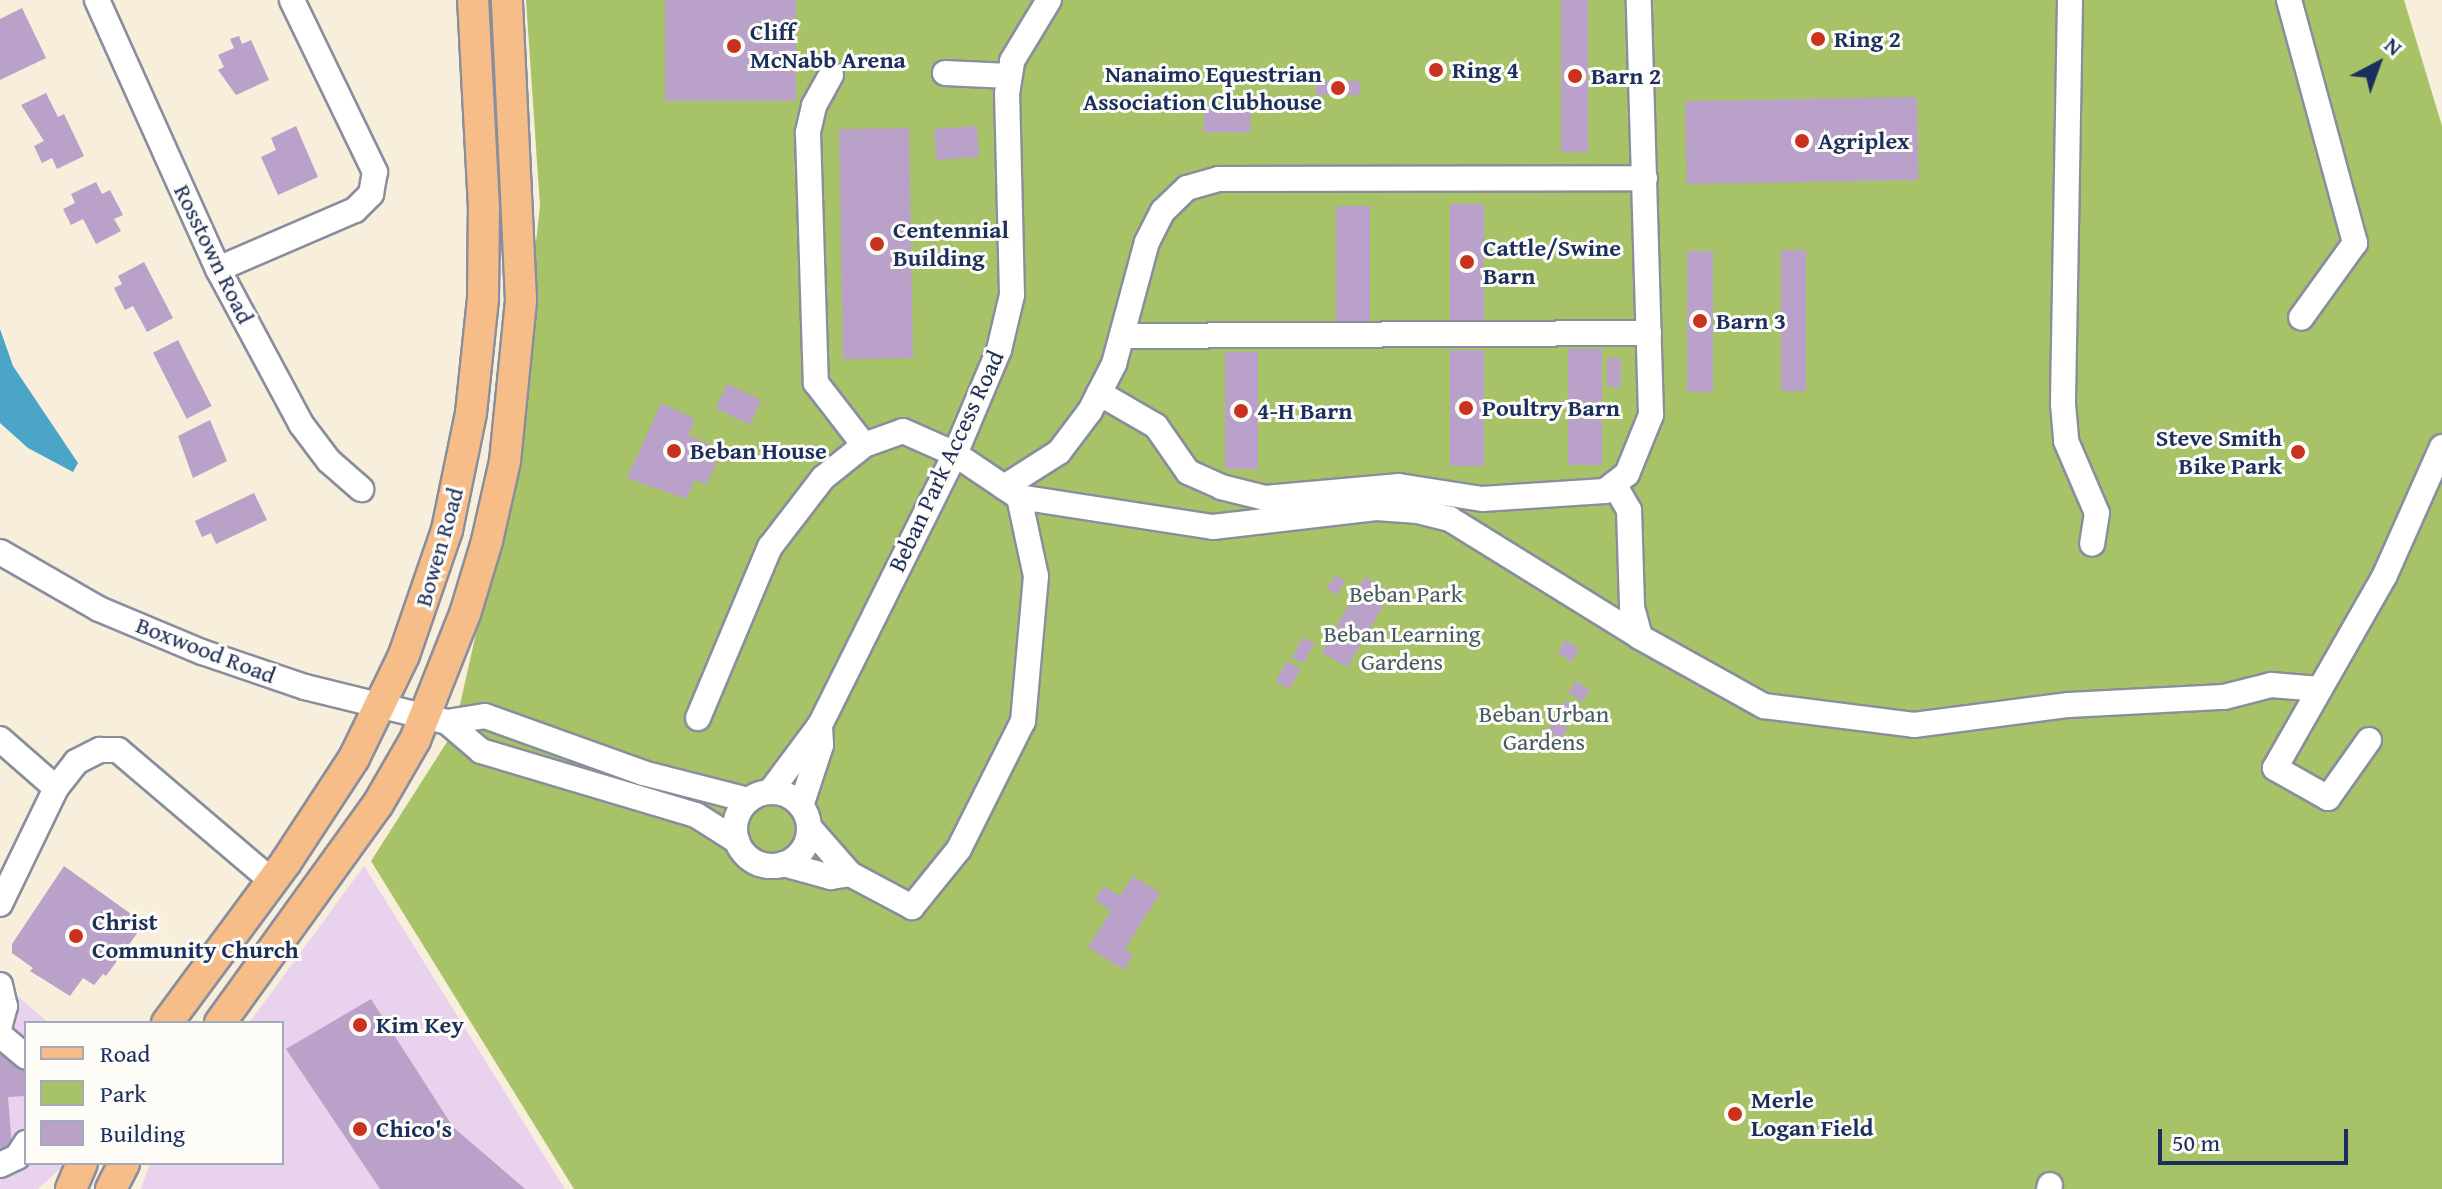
<!DOCTYPE html>
<style>
body{margin:0}
#map{position:relative;width:2442px;height:1189px;overflow:hidden;background:#f7eedc;font-family:"Gentium Book Plus",serif}
div>[style]{position:absolute}
[style*='--x']{left:calc(var(--x)*1px);top:calc(var(--y)*1px);width:calc(var(--w)*1px);rotate:calc(var(--a)*1deg)}
.built>*{inset:0;background:#e8d2ee}
.green>*{inset:0;background:#a8c268}
.water>*{inset:0;background:#4aa5c8}
.building>*{inset:0;background:#baa1c9;transform-origin:0 0}
.roads{filter:drop-shadow(2px 0 #898e9d) drop-shadow(-2px 0 #898e9d) drop-shadow(0 2px #898e9d) drop-shadow(0 -2px #898e9d)}
.minor>*{height:24px;margin:-12px;padding:0 12px;transform-origin:12px;border-radius:12px;background:#fff}
.minor>.ring{margin:-12px;padding:0;box-sizing:content-box;background:none;border:24px solid #fff;border-radius:50%}
.major>*{height:30px;margin:-15px;padding:0 15px;transform-origin:15px;border-radius:15px;background:#f7bd88}
.dots>*{width:22px;height:22px;translate:-50% -50%;box-sizing:border-box;border:4px solid #fdfcf7;border-radius:50%}
span{translate:-50% -50%;white-space:nowrap;text-align:center;line-height:1.15;-webkit-text-stroke:6px #fdfcf7;paint-order:stroke}
.poi-label{font-size:24px;color:#1b2f5e;font-weight:700}
.left{translate:0 -50%;text-align:left}
.right{translate:-100% -50%;text-align:right}
.street-label{font-size:24px;color:#1b2f5e}
.park-label{font-size:24px;color:#455b61}
.legend{position:absolute;left:24px;top:1021px;width:260px;height:144px;box-sizing:border-box;background:#fdfcf7;border:2px solid #a3aaba;margin:0;padding:10px 14px;list-style:none;font-size:24px;color:#1b2f5e}
.legend li{display:flex;align-items:center;gap:16px;height:40px}
.legend b{width:40px;border:2px solid #a3aaba}
.north{position:absolute;left:2338px;top:24px;width:80px;height:80px;-webkit-text-stroke:6px #fdfcf7;paint-order:stroke;rotate:41deg;font-size:22px;font-weight:700;line-height:32px;text-align:center;color:#1b2f5e}
.north::after{content:'';display:block;margin:auto;width:28px;height:36px;background:#1b2f5e;clip-path:polygon(50% 0,100% 100%,50% 72%,0 100%)}
.scale{position:absolute;left:2158px;top:1129px;width:190px;height:36px;box-sizing:border-box;border:4px solid #1b2f5e;border-top:0;padding-left:10px;font-size:24px;line-height:28px;white-space:nowrap;color:#1b2f5e;-webkit-text-stroke:6px #fdfcf7;paint-order:stroke}
</style>
<div id="map">
<div class="built">
<i style="clip-path:polygon(364px 866px,565px 1189px,141px 1189px,150px 1163px,282px 1163px,282px 1023px,249px 1023px)"></i>
<i style="clip-path:polygon(11px 990px,49px 1023px,26px 1023px,26px 1163px,66px 1163px,38px 1189px,0 1189px,0 1003px)"></i>
</div>
<div class="green">
<i style="clip-path:polygon(526px 0,2404px 0,2442px 126px,2442px 1189px,574px 1189px,371px 861px,454px 731px,508px 492px,540px 206px)"></i>
</div>
<div class="water">
<i style="clip-path:polygon(0 329px,13px 366px,78px 463px,73px 472px,28px 448px,0 423px)"></i>
</div>
<div class="building">
<i style="left:665px;top:0;width:131px;height:101px"></i>
<i style="left:1561px;top:0;width:27px;height:152px"></i>
<i style="clip-path:polygon(22px 8px,46px 58px,0 80px,0 19px)"></i>
<i style="clip-path:polygon(239px 36px,242px 44px,251px 40px,269px 80px,236px 95px,218px 70px,224px 67px,218px 55px,234px 48px,230px 39px)"></i>
<i style="left:1360px;top:81px;width:14px;height:44px;rotate:90deg"></i>
<i style="clip-path:polygon(46px 93px,58px 117px,64px 114px,84px 156px,57px 169px,52px 158px,42px 163px,34px 146px,44px 141px,21px 105px)"></i>
<i style="left:1917px;top:97px;width:83px;height:232px;rotate:89deg"></i>
<i style="left:1204px;top:106px;width:47px;height:26px;rotate:1deg"></i>
<i style="clip-path:polygon(296px 126px,318px 177px,278px 195px,261px 157px,276px 150px,271px 138px)"></i>
<i style="left:977px;top:126px;width:31px;height:43px;rotate:86deg"></i>
<i style="left:909px;top:128px;width:230px;height:70px;rotate:89deg"></i>
<i style="clip-path:polygon(96px 182px,102px 194px,110px 190px,123px 215px,114px 219px,121px 231px,96px 244px,83px 219px,71px 225px,63px 209px,75px 203px,71px 194px)"></i>
<i style="left:1450px;top:204px;width:34px;height:116px"></i>
<i style="left:1336px;top:206px;width:34px;height:116px"></i>
<i style="left:1781px;top:250px;width:25px;height:141px"></i>
<i style="left:1687px;top:251px;width:26px;height:141px"></i>
<i style="clip-path:polygon(144px 262px,173px 318px,147px 332px,133px 306px,125px 310px,114px 288px,122px 284px,118px 276px)"></i>
<i style="left:178px;top:340px;width:74px;height:28px;rotate:63deg"></i>
<i style="left:1568px;top:349px;width:34px;height:116px"></i>
<i style="left:1450px;top:350px;width:34px;height:116px"></i>
<i style="left:1225px;top:352px;width:33px;height:117px"></i>
<i style="left:1607px;top:358px;width:14px;height:29px"></i>
<i style="left:727px;top:384px;width:38px;height:27px;rotate:25deg"></i>
<i style="clip-path:polygon(661px 403px,695px 419px,688px 435px,711px 445px,706px 458px,717px 463px,706px 485px,695px 480px,686px 499px,627px 478px)"></i>
<i style="clip-path:polygon(210px 420px,227px 461px,193px 478px,178px 436px)"></i>
<i style="clip-path:polygon(254px 493px,267px 520px,216px 544px,211px 533px,202px 537px,195px 521px)"></i>
<i style="left:1335px;top:575px;width:12px;height:16px;rotate:31deg"></i>
<i style="left:1365px;top:577px;width:30px;height:87px;rotate:30deg"></i>
<i style="left:1303px;top:637px;width:13px;height:23px;rotate:29deg"></i>
<i style="left:1565px;top:640px;width:17px;height:15px;rotate:31deg"></i>
<i style="left:1287px;top:661px;width:16px;height:23px;rotate:30deg"></i>
<i style="left:1576px;top:681px;width:17px;height:14px;rotate:33deg"></i>
<i style="left:1566px;top:700px;width:15px;height:15px;rotate:32deg"></i>
<i style="left:1554px;top:720px;width:16px;height:13px;rotate:30deg"></i>
<i style="clip-path:polygon(64px 866px,131px 914px,127px 918px,141px 928px,106px 976px,103px 974px,94px 985px,83px 978px,70px 996px,30px 971px,33px 968px,12px 953px,12px 944px)"></i>
<i style="clip-path:polygon(1133px 876px,1160px 893px,1125px 949px,1133px 955px,1124px 970px,1088px 947px,1111px 911px,1095px 900px,1104px 886px,1120px 896px)"></i>
<i style="clip-path:polygon(371px 999px,453px 1127px,525px 1189px,380px 1189px,286px 1049px)"></i>
<i style="clip-path:polygon(0 1050px,26px 1073px,26px 1096px,8px 1097px,12px 1148px,0 1149px)"></i>
</div>
<div class="roads">
<div class="minor">
<i style="--x:97;--y:0;--w:295;--a:65.8"></i>
<i style="--x:218;--y:269;--w:176;--a:61.8"></i>
<i style="--x:301;--y:424;--w:46;--a:52.9"></i>
<i style="--x:329;--y:461;--w:43;--a:41.2"></i>
<i style="--x:2070;--y:0;--w:404;--a:91"></i>
<i style="--x:2063;--y:404;--w:37;--a:85"></i>
<i style="--x:2066;--y:441;--w:78;--a:66.7"></i>
<i style="--x:2097;--y:513;--w:31;--a:99"></i>
<i style="--x:2289;--y:0;--w:252;--a:74.8"></i>
<i style="--x:2355;--y:243;--w:92;--a:125.8"></i>
<i style="--x:945;--y:73;--w:64;--a:2.7"></i>
<i style="--x:831;--y:75;--w:35;--a:119"></i>
<i style="--x:814;--y:106;--w:28;--a:103"></i>
<i style="--x:808;--y:133;--w:250;--a:88.2"></i>
<i style="--x:816;--y:383;--w:78;--a:52.3"></i>
<i style="--x:218;--y:269;--w:149;--a:-23.3"></i>
<i style="--x:355;--y:210;--w:23;--a:-45"></i>
<i style="--x:371;--y:194;--w:22;--a:-80"></i>
<i style="--x:375;--y:172;--w:191;--a:-115.8"></i>
<i style="--x:1122;--y:336;--w:527;--a:-0.33"></i>
<i style="--x:1099;--y:393;--w:66;--a:30.1"></i>
<i style="--x:1156;--y:426;--w:56;--a:55.2"></i>
<i style="--x:1188;--y:472;--w:36;--a:24"></i>
<i style="--x:1221;--y:487;--w:45;--a:14"></i>
<i style="--x:1265;--y:498;--w:135;--a:-5.1"></i>
<i style="--x:1399;--y:486;--w:84;--a:8.9"></i>
<i style="--x:1482;--y:499;--w:123;--a:-3.7"></i>
<i style="--x:1605;--y:491;--w:28;--a:-38"></i>
<i style="--x:1627;--y:474;--w:64;--a:-67.9"></i>
<i style="--x:1651;--y:415;--w:415;--a:-91.7"></i>
<i style="--x:1614;--y:484;--w:30;--a:60"></i>
<i style="--x:1629;--y:510;--w:97;--a:88.2"></i>
<i style="--x:1632;--y:607;--w:31;--a:75"></i>
<i style="--x:1640;--y:637;--w:142;--a:29.1"></i>
<i style="--x:1764;--y:706;--w:151;--a:7.2"></i>
<i style="--x:1914;--y:725;--w:156;--a:-7.4"></i>
<i style="--x:2069;--y:705;--w:155;--a:-3"></i>
<i style="--x:2224;--y:697;--w:49;--a:-14.3"></i>
<i style="--x:2271;--y:685;--w:49;--a:4.7"></i>
<i style="--x:1004;--y:487;--w:65;--a:-32.5"></i>
<i style="--x:1059;--y:452;--w:51;--a:-52.9"></i>
<i style="--x:1090;--y:411;--w:53;--a:-62.9"></i>
<i style="--x:1114;--y:364;--w:126;--a:-74.9"></i>
<i style="--x:1147;--y:242;--w:35;--a:-63"></i>
<i style="--x:1163;--y:211;--w:33;--a:-44"></i>
<i style="--x:1187;--y:188;--w:32;--a:-16"></i>
<i style="--x:1218;--y:179;--w:427;--a:-0.1"></i>
<i style="--x:1019;--y:497;--w:196;--a:8.8"></i>
<i style="--x:1213;--y:527;--w:164;--a:-6.6"></i>
<i style="--x:1376;--y:508;--w:42;--a:4.1"></i>
<i style="--x:1418;--y:511;--w:33;--a:14"></i>
<i style="--x:1450;--y:519;--w:224;--a:31.8"></i>
<i style="--x:0;--y:552;--w:114;--a:29.9"></i>
<i style="--x:99;--y:609;--w:112;--a:22.7"></i>
<i style="--x:202;--y:652;--w:109;--a:18.8"></i>
<i style="--x:305;--y:687;--w:146;--a:13.8"></i>
<i style="--x:447;--y:722;--w:45;--a:40.5"></i>
<i style="--x:481;--y:751;--w:224;--a:16.6"></i>
<i style="--x:696;--y:815;--w:49;--a:32.4"></i>
<i style="--x:698;--y:718;--w:186;--a:-67.2"></i>
<i style="--x:770;--y:547;--w:87;--a:-52.5"></i>
<i style="--x:823;--y:478;--w:53;--a:-38.8"></i>
<i style="--x:864;--y:445;--w:41;--a:-19.7"></i>
<i style="--x:903;--y:431;--w:57;--a:23.9"></i>
<i style="--x:955;--y:454;--w:77;--a:33.9"></i>
<i style="--x:1019;--y:497;--w:81;--a:77.9"></i>
<i style="--x:1036;--y:576;--w:146;--a:95.1"></i>
<i style="--x:1023;--y:721;--w:143;--a:116.6"></i>
<i style="--x:959;--y:849;--w:75;--a:129"></i>
<i style="--x:912;--y:907;--w:70;--a:-152"></i>
<i style="--x:850;--y:874;--w:62;--a:-131.1"></i>
<i style="--x:447;--y:722;--w:38;--a:-9"></i>
<i style="--x:485;--y:716;--w:168;--a:19.8"></i>
<i style="--x:643;--y:773;--w:108;--a:14.4"></i>
<i style="--x:0;--y:739;--w:74;--a:41.2"></i>
<i style="--x:2369;--y:740;--w:71;--a:125.3"></i>
<i style="--x:2328;--y:798;--w:61;--a:-150.5"></i>
<i style="--x:2275;--y:768;--w:222;--a:-60.3"></i>
<i style="--x:2385;--y:575;--w:140;--a:-66"></i>
<i style="--x:770;--y:792;--w:84;--a:-53.3"></i>
<i style="--x:820;--y:725;--w:303;--a:-63.5"></i>
<i style="--x:955;--y:454;--w:113;--a:-67.1"></i>
<i style="--x:999;--y:350;--w:57;--a:-76.7"></i>
<i style="--x:1012;--y:295;--w:201;--a:-91.4"></i>
<i style="--x:1007;--y:94;--w:33;--a:-81"></i>
<i style="--x:1012;--y:61;--w:71;--a:-58.8"></i>
<i class="ring" style="left:735px;top:792px;width:50px;height:50px"></i>
<i style="--x:801;--y:806;--w:64;--a:-71.8"></i>
<i style="--x:821;--y:745;--w:20;--a:-93"></i>
<i style="--x:783;--y:864;--w:50;--a:15.2"></i>
<i style="--x:831;--y:877;--w:19;--a:-9"></i>
<i style="--x:0;--y:904;--w:129;--a:-64.2"></i>
<i style="--x:56;--y:788;--w:33;--a:-52"></i>
<i style="--x:76;--y:762;--w:27;--a:-27"></i>
<i style="--x:100;--y:750;--w:18;--a:0"></i>
<i style="--x:118;--y:750;--w:202;--a:40.4"></i>
<i style="--x:0;--y:985;--w:22;--a:77"></i>
<i style="--x:5;--y:1006;--w:20;--a:105"></i>
<i style="--x:0;--y:1035;--w:34;--a:40"></i>
<i style="--x:0;--y:1165;--w:19;--a:-25"></i>
<i style="--x:17;--y:1157;--w:17;--a:-57"></i>
<i style="--x:2049;--y:1189;--w:4;--a:-76"></i>
</div>
<div class="major">
<i style="--x:167;--y:1023;--w:200;--a:-53.5"></i>
<i style="--x:286;--y:862;--w:124;--a:-56.8"></i>
<i style="--x:354;--y:758;--w:114;--a:-64.1"></i>
<i style="--x:404;--y:655;--w:132;--a:-71"></i>
<i style="--x:447;--y:530;--w:119;--a:-78.4"></i>
<i style="--x:471;--y:413;--w:116;--a:-84"></i>
<i style="--x:483;--y:298;--w:90;--a:-89.4"></i>
<i style="--x:484;--y:208;--w:208;--a:-93"></i>
<i style="--x:220;--y:1023;--w:270;--a:-54.2"></i>
<i style="--x:378;--y:804;--w:74;--a:-60"></i>
<i style="--x:415;--y:740;--w:136;--a:-68.4"></i>
<i style="--x:465;--y:614;--w:76;--a:-73.2"></i>
<i style="--x:487;--y:541;--w:82;--a:-77.3"></i>
<i style="--x:505;--y:461;--w:162;--a:-84.3"></i>
<i style="--x:521;--y:300;--w:300;--a:-92.7"></i>
<i style="--x:71;--y:1189;--w:28;--a:-67"></i>
<i style="--x:111;--y:1189;--w:29;--a:-63"></i>
</div>
</div>
<div class="dots">
<i style="left:1818px;top:39px;background:#c8321e"></i>
<i style="left:734px;top:46px;background:#c8321e"></i>
<i style="left:1436px;top:70px;background:#c8321e"></i>
<i style="left:1575px;top:76px;background:#c8321e"></i>
<i style="left:1338px;top:88px;background:#c8321e"></i>
<i style="left:1802px;top:141px;background:#c8321e"></i>
<i style="left:877px;top:244px;background:#c8321e"></i>
<i style="left:1467px;top:262px;background:#c8321e"></i>
<i style="left:1700px;top:321px;background:#c8321e"></i>
<i style="left:1466px;top:408px;background:#c8321e"></i>
<i style="left:1241px;top:411px;background:#c8321e"></i>
<i style="left:674px;top:451px;background:#c8321e"></i>
<i style="left:2298px;top:452px;background:#c8321e"></i>
<i style="left:76px;top:936px;background:#c8321e"></i>
<i style="left:360px;top:1025px;background:#c8321e"></i>
<i style="left:1735px;top:1114px;background:#c8321e"></i>
<i style="left:360px;top:1129px;background:#c8321e"></i>
</div>
<div class="poi-label">
<span class="left" style="left:750px;top:46px">Cliff<br>McNabb Arena</span>
<span class="left" style="left:1834px;top:39px">Ring 2</span>
<span class="left" style="left:1452px;top:70px">Ring 4</span>
<span class="right" style="left:1322px;top:88px">Nanaimo Equestrian<br>Association Clubhouse</span>
<span class="left" style="left:1591px;top:76px">Barn 2</span>
<span class="left" style="left:1818px;top:141px">Agriplex</span>
<span class="left" style="left:893px;top:244px">Centennial<br>Building</span>
<span class="left" style="left:1483px;top:262px">Cattle/Swine<br>Barn</span>
<span class="left" style="left:1716px;top:321px">Barn 3</span>
<span class="left" style="left:1482px;top:408px">Poultry Barn</span>
<span class="left" style="left:1257px;top:411px">4-H Barn</span>
<span class="right" style="left:2282px;top:452px">Steve Smith<br>Bike Park</span>
<span class="left" style="left:690px;top:451px">Beban House</span>
<span class="left" style="left:92px;top:936px">Christ<br>Community Church</span>
<span class="left" style="left:376px;top:1025px">Kim Key</span>
<span class="left" style="left:1751px;top:1114px">Merle<br>Logan Field</span>
<span class="left" style="left:376px;top:1129px">Chico's</span>
</div>
<div class="street-label">
<span style="left:214px;top:254px;rotate:64deg">Rosstown Road</span>
<span style="left:946px;top:461px;rotate:-65deg">Beban Park Access Road</span>
<span style="left:439px;top:547px;rotate:-74deg">Bowen Road</span>
<span style="left:206px;top:650px;rotate:21deg">Boxwood Road</span>
</div>
<div class="park-label">
<span style="left:1406px;top:594px">Beban Park</span>
<span style="left:1402px;top:648px">Beban Learning<br>Gardens</span>
<span style="left:1544px;top:728px">Beban Urban<br>Gardens</span>
</div>
<ul class="legend">
<li><b style="height:10px;background:#f7bd88"></b>Road</li>
<li><b style="height:22px;background:#a8c268"></b>Park</li>
<li><b style="height:22px;background:#baa1c9"></b>Building</li>
</ul>
<div class="north">N</div>
<div class="scale">50 m</div>
</div>
